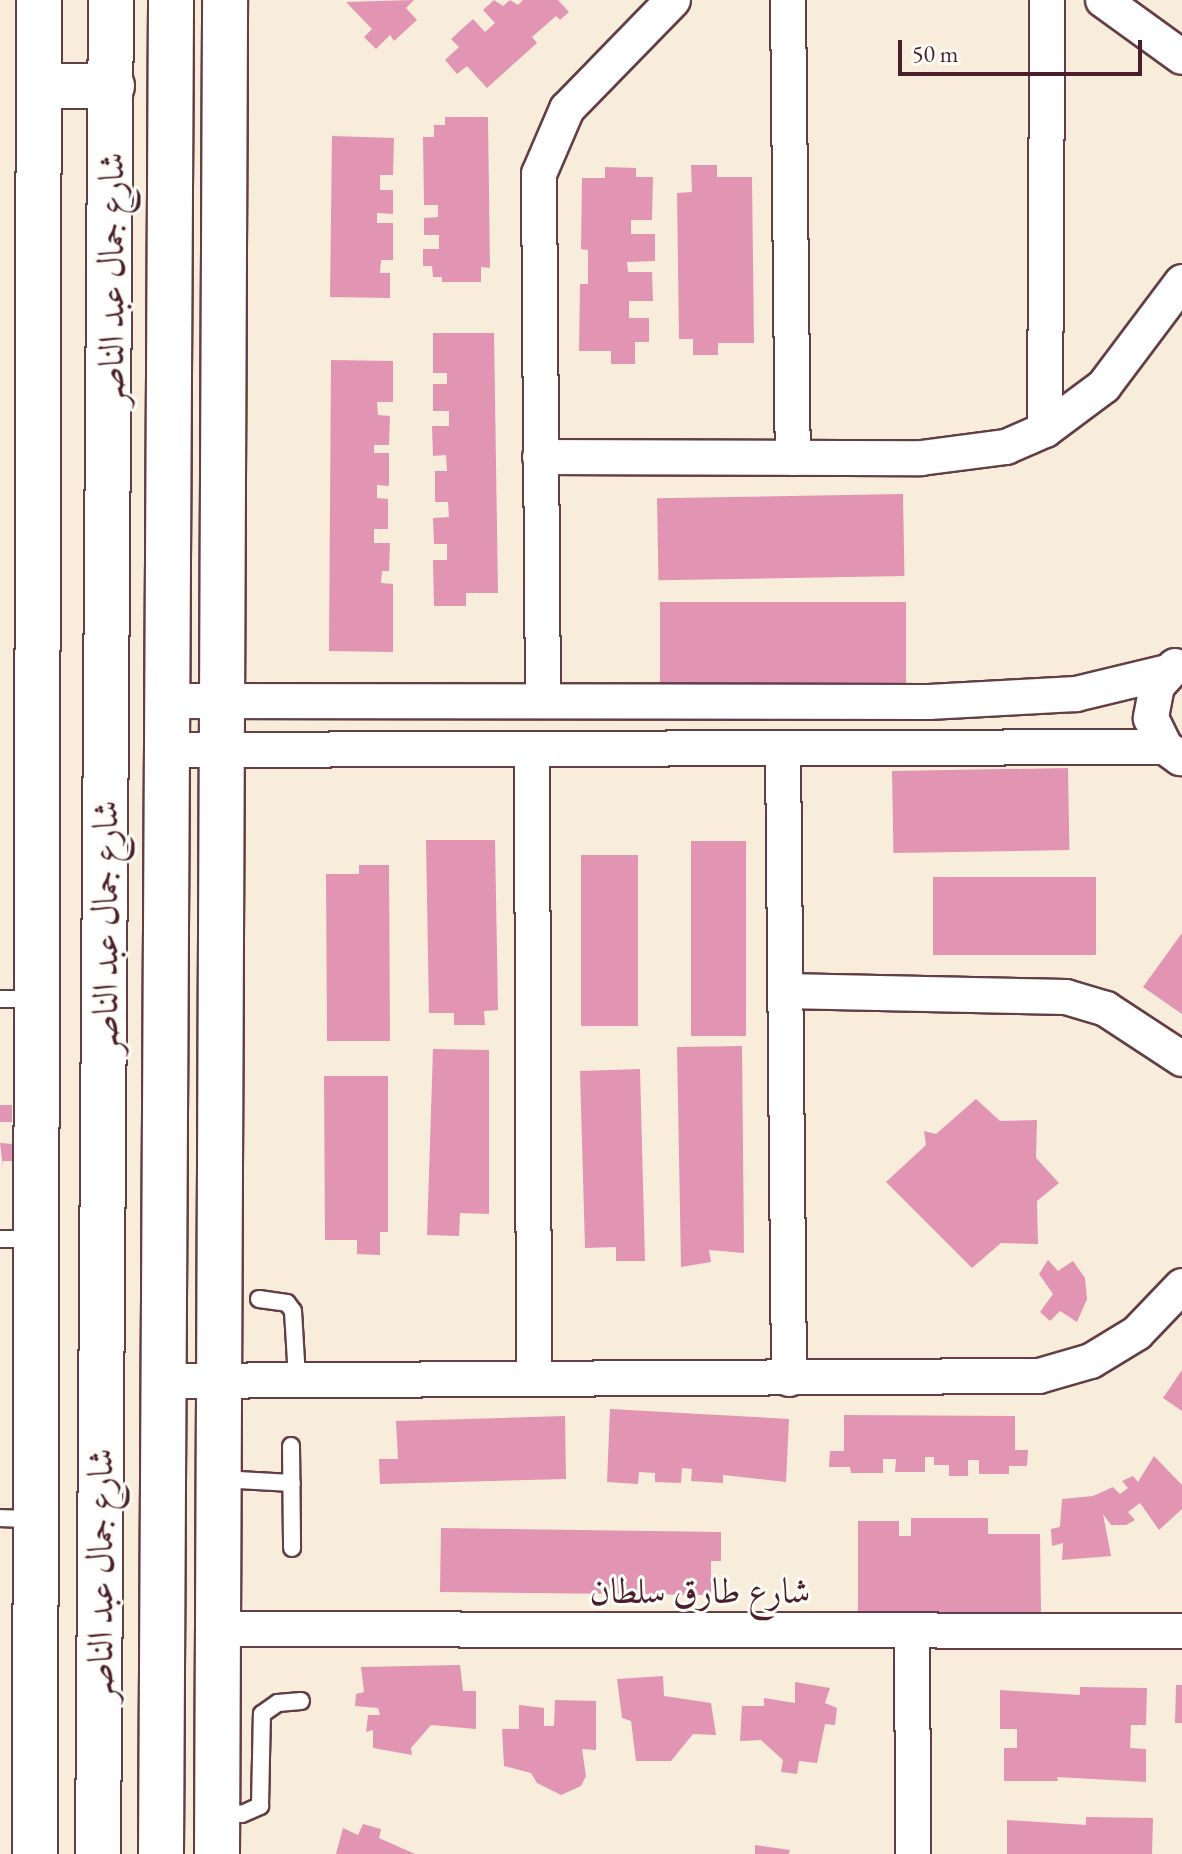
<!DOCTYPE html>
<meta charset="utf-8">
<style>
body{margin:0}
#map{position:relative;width:1182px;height:1854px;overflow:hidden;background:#f8eddb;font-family:"EB Garamond",Amiri,serif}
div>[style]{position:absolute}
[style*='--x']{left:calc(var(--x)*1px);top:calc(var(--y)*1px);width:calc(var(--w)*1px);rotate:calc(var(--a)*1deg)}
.building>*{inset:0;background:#e195b3;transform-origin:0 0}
.roads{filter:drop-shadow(2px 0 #643e45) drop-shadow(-2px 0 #643e45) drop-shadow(0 2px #643e45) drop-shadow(0 -2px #643e45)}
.lane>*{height:16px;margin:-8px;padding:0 8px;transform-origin:8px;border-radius:8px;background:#fff}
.street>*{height:34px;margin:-17px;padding:0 17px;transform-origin:17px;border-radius:17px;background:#fff}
.secondary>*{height:44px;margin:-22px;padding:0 22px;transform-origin:22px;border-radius:22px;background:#fff}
span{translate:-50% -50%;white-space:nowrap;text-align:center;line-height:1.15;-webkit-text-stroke:6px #fdfcf7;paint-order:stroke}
.street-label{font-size:36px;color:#4a1f2b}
.scale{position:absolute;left:898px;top:40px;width:244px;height:36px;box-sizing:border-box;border:4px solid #4a1f2b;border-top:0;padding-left:10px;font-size:24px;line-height:28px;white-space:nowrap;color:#4a1f2b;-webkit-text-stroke:6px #fdfcf7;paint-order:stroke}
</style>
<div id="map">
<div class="building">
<i style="clip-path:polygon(414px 0,406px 8px,417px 20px,394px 41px,390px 35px,376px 49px,364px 37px,372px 29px,346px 2px)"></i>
<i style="clip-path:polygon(494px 0,503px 6px,510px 0,518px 5px,523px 0,558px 0,569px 12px,560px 20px,556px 16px,532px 37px,537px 43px,487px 88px,467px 66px,457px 74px,445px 60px,459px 47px,451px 39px,473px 19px,485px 32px,495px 23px,483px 10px)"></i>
<i style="clip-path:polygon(445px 117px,488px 117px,490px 268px,481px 267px,481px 282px,442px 282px,442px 277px,433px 277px,432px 266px,423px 266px,423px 249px,439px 249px,439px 235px,424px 235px,424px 218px,438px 217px,438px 205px,424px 205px,423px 137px,434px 137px,434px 125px,445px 125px)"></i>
<i style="clip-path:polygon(332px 136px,394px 138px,393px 175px,380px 175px,380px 190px,393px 190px,393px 214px,377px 213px,377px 223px,393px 223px,393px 260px,381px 260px,380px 273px,390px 273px,390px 298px,330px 297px)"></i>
<i style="clip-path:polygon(691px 165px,717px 165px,717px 177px,752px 177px,754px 343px,718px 343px,718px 355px,693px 355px,693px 339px,679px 339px,677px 193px,692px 192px)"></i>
<i style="clip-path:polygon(605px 167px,636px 168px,636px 177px,653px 177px,652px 220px,631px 220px,631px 234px,655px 234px,655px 261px,627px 262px,628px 272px,652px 272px,653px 301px,629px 301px,629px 318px,649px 318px,649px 342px,635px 342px,635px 364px,611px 364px,611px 351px,579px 351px,580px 284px,588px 284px,588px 250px,581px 249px,582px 178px,605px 178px)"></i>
<i style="clip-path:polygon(433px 333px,494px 333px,498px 593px,466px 593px,466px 606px,434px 606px,433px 560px,447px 560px,447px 544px,434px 544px,433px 518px,449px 517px,448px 502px,435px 502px,435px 471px,447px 471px,446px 455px,433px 456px,432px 426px,449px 426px,449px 411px,433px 411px,433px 384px,447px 384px,447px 373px,433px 373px)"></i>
<i style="clip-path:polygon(331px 360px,393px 361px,393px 402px,377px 402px,378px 415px,390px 416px,389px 445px,374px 445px,374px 453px,389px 453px,389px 486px,377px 485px,377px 498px,388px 499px,388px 529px,374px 529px,374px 543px,390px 543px,389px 571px,382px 571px,381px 583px,393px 584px,393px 652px,329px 651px)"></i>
<i style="left:903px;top:494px;width:82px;height:246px;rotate:89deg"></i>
<i style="left:906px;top:602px;width:81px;height:246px;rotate:90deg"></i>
<i style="left:1068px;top:768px;width:82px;height:176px;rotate:89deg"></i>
<i style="clip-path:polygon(426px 840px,495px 840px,498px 1010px,484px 1011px,485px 1025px,454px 1025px,454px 1013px,429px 1013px)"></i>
<i style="left:691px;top:841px;width:55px;height:195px"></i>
<i style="left:581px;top:855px;width:57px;height:171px"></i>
<i style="clip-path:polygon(359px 865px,389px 865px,390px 1041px,327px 1041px,326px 874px,359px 874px)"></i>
<i style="left:933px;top:877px;width:163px;height:78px"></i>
<i style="clip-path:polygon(1182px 933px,1182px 1014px,1143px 987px)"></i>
<i style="clip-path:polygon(742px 1046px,744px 1253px,709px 1250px,711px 1262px,681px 1267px,677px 1047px)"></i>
<i style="clip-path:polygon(433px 1049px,489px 1050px,489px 1214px,460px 1213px,459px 1236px,427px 1235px)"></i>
<i style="clip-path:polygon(640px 1069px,645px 1261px,616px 1261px,616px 1247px,585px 1248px,580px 1071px)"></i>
<i style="clip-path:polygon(324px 1076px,388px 1076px,388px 1232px,380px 1232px,380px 1255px,357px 1254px,357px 1240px,325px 1240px)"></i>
<i style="clip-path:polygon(976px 1099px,1000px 1121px,1037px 1120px,1036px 1158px,1059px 1183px,1037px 1201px,1038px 1244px,1001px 1243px,972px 1268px,886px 1182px,926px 1145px,924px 1131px,936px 1134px)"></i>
<i style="left:0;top:1105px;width:12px;height:17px"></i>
<i style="clip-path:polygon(0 1143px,13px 1144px,12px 1161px,3px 1161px,3px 1167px)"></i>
<i style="clip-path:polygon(1048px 1260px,1058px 1271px,1073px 1261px,1085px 1278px,1087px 1299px,1077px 1322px,1060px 1311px,1050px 1321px,1040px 1312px,1053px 1294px,1039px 1274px)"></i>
<i style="clip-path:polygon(1182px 1370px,1182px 1411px,1163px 1398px)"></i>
<i style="clip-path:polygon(610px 1409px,789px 1419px,786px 1482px,723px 1475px,723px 1483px,691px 1481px,692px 1469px,682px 1468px,681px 1483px,655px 1482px,655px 1473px,639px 1472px,638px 1484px,607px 1482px)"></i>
<i style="clip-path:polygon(844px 1415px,1015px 1416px,1015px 1450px,1028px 1450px,1027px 1466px,1009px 1466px,1009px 1474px,979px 1474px,979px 1460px,968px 1460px,968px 1476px,949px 1476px,949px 1465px,934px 1465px,934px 1457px,925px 1457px,925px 1472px,895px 1472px,896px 1459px,883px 1459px,883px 1473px,851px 1473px,850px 1467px,829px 1467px,830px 1451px,844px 1451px)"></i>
<i style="clip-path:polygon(565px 1416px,566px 1479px,380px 1484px,379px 1459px,398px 1459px,396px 1421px)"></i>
<i style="clip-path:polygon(1154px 1456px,1182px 1485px,1182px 1509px,1159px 1530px,1140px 1503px,1128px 1512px,1135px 1520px,1126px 1525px,1111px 1525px,1103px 1514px,1111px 1556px,1062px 1560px,1063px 1543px,1052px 1546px,1051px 1529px,1060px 1527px,1062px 1499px,1093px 1496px,1113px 1487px,1120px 1494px,1128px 1488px,1122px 1481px,1133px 1476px,1138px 1482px)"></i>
<i style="clip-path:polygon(911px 1518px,988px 1518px,988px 1534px,1040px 1534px,1041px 1613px,858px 1613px,858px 1521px,899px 1521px,899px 1536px,911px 1536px)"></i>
<i style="clip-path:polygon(441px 1528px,721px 1532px,721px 1561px,711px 1561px,711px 1595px,440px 1592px)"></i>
<i style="clip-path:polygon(460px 1665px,463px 1691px,476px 1691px,476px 1729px,431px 1725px,411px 1748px,412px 1755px,373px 1748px,373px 1730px,366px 1732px,368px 1715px,380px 1715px,378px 1708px,355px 1706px,356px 1694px,364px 1692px,361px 1667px)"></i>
<i style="clip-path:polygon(663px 1676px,664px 1696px,711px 1703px,716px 1735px,693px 1734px,671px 1761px,636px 1761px,631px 1721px,622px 1718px,617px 1679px)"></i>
<i style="clip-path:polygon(795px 1682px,830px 1688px,825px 1703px,837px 1708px,835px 1725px,825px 1724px,817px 1763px,799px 1761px,797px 1774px,781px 1772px,783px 1760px,761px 1740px,740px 1741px,742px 1706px,764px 1706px,764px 1698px,795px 1703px)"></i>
<i style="clip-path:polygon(1176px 1685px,1182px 1685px,1182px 1723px,1175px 1723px)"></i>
<i style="clip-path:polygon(1080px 1687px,1147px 1688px,1146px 1725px,1131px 1725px,1130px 1748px,1146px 1749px,1146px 1782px,1057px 1777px,1058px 1781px,1004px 1781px,1004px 1748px,1017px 1748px,1017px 1729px,1000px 1729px,1000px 1690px,1080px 1695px)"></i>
<i style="clip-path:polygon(555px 1700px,596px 1701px,596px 1750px,582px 1749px,586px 1776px,581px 1786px,561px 1795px,537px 1783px,531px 1773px,504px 1766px,502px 1729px,519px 1729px,519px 1705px,544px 1708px,544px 1726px,554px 1726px)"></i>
<i style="clip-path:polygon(1086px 1817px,1153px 1818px,1152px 1854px,1007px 1854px,1007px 1820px,1086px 1825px)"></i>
<i style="clip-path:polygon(363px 1824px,381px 1829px,379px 1838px,415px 1854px,336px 1854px,343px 1828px,358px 1835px)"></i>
<i style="clip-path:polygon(755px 1845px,790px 1850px,789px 1854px,755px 1854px)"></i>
</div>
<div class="roads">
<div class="lane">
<i style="--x:0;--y:999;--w:34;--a:0"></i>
<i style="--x:0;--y:1239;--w:34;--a:0"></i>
<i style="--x:259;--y:1299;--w:28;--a:8"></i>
<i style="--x:287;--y:1303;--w:10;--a:53"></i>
<i style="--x:293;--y:1311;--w:67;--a:86.6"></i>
<i style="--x:291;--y:1446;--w:102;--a:89.4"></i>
<i style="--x:220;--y:1479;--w:72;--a:3.2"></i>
<i style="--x:0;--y:1518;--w:33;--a:2"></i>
<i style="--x:219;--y:1813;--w:23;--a:2"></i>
<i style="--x:242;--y:1814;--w:20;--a:-24"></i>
<i style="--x:260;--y:1806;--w:92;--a:-88.8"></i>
<i style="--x:262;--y:1714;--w:19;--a:-35"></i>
<i style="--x:278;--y:1703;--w:23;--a:-5"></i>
</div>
<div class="street">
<i style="--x:788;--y:0;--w:458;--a:89.4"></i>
<i style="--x:1103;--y:0;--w:97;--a:35.8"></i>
<i style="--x:1045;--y:430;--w:430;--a:-89.7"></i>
<i style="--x:540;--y:457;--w:381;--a:0.2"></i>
<i style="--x:921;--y:458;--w:86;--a:-7.4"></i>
<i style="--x:1006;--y:447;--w:43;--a:-23.6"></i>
<i style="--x:1045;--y:430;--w:74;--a:-36.7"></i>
<i style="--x:1104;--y:386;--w:130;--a:-53.1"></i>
<i style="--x:1175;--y:666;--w:27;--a:132"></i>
<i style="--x:1157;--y:686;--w:33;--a:101"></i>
<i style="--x:1151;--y:718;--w:32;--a:64"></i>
<i style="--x:1165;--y:747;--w:19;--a:36"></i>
<i style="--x:543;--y:700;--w:526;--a:-90.44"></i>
<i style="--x:539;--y:174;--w:71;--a:-66.7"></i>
<i style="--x:567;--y:109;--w:152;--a:-45.8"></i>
<i style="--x:164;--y:701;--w:765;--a:0.07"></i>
<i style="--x:929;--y:702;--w:147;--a:-3.1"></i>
<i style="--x:1076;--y:694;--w:94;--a:-13.6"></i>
<i style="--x:783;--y:749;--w:630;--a:89.45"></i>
<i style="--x:163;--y:750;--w:1002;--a:-0.17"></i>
<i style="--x:532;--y:750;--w:629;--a:89.82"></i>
<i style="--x:785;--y:991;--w:281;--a:1.2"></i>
<i style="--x:1066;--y:997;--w:42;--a:16.7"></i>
<i style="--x:1106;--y:1009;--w:91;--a:33.3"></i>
<i style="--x:162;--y:1381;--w:877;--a:-0.33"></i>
<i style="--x:1039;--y:1376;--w:54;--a:-16.1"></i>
<i style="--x:1091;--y:1361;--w:54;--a:-31.3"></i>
<i style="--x:1137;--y:1333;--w:65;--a:-46.2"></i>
<i style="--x:218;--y:1629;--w:964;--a:0.12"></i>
<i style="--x:912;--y:1632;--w:222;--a:89.7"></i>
</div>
<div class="secondary">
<i style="--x:39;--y:86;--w:73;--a:0"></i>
<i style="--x:35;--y:1854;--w:1854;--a:-89.88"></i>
<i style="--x:98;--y:1854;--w:1854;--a:-89.6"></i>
<i style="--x:161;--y:1854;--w:1854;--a:-89.69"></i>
<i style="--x:217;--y:1854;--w:1854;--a:-89.75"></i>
</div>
</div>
<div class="street-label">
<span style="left:111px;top:279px;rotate:-90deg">شارع جمال عبد الناصر</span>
<span style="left:105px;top:927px;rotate:-90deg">شارع جمال عبد الناصر</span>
<span style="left:100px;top:1575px;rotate:-90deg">شارع جمال عبد الناصر</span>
<span style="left:700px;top:1591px">شارع طارق سلطان</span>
</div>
<div class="scale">50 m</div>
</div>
